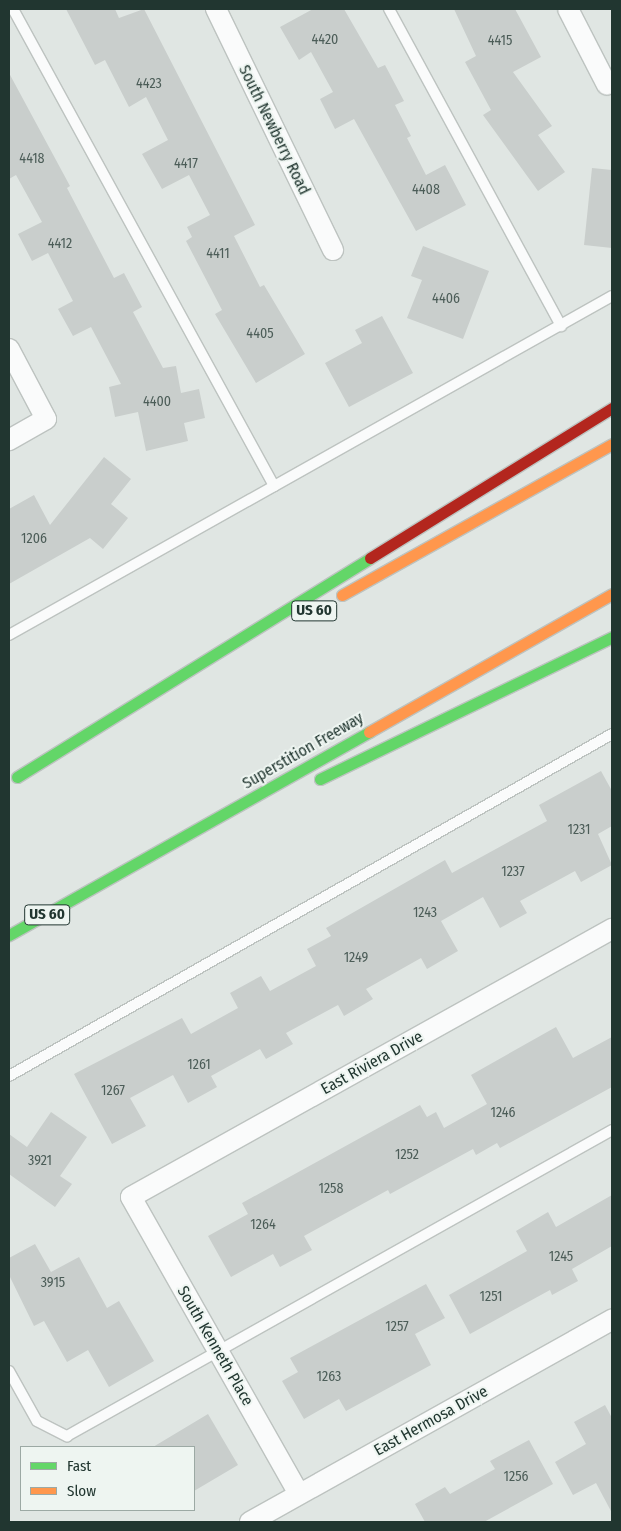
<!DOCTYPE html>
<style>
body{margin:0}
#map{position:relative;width:621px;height:1531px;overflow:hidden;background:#e0e6e3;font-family:"Fira Sans Condensed",sans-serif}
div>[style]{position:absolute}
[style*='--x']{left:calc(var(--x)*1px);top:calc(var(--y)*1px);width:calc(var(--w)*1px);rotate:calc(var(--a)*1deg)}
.building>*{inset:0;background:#c9cecc}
.roads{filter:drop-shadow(1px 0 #bdc3c0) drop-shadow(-1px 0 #bdc3c0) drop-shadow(0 1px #bdc3c0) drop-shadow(0 -1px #bdc3c0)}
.lane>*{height:10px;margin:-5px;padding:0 5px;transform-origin:5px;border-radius:5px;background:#fafbfb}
.street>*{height:20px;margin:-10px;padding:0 10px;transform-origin:10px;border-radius:10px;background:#fafbfb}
.fast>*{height:11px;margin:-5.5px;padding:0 5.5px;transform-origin:5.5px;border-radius:5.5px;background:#63d668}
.slow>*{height:11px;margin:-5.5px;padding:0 5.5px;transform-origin:5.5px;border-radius:5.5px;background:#ff974d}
.jam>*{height:11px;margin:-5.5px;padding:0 5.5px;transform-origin:5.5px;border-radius:5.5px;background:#b3261e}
span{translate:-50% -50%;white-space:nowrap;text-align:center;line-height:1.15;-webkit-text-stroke:4px #eef5f1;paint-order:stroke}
.number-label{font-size:14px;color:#4c5d58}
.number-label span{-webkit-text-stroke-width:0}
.shield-label span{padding:1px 4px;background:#eef5f1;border:1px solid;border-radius:4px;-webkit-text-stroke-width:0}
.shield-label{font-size:15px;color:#213630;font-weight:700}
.street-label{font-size:16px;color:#213630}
.frame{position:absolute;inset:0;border:10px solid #213630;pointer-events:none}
.legend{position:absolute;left:20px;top:1446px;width:175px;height:65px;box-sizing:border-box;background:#eef5f1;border:1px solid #9ca9a4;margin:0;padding:6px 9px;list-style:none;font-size:15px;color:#213630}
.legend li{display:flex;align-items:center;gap:10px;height:25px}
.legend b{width:25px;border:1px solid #9ca9a4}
</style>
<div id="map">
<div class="building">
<i style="clip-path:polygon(66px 9px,115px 9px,119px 18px,144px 9px,255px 225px,234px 236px,260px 287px,264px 285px,305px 354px,256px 383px,215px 314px,222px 310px,186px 241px,192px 237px,187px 227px,210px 215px,189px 175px,162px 189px,142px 154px,168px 140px,146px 97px,129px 107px,105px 60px,95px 65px)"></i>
<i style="clip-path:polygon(313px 9px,344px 9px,378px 68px,385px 65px,404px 101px,395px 105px,411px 136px,407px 138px,426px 175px,445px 165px,466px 205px,416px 231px,354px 119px,335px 129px,320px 99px,333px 92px,311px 52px,299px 60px,280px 27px)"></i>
<i style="clip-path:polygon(454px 9px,515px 9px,541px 57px,513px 72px,552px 126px,538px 135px,565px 172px,538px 191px,483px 115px,491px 110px,465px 62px,476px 56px)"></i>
<i style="clip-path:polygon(9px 73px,70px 186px,67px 188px,114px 278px,124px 273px,142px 307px,133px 312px,163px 368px,176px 366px,181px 393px,199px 389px,205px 418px,184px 423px,188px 441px,146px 451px,138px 412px,115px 417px,109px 387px,121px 384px,91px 327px,73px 336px,58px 309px,73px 301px,48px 253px,32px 261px,18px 234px,42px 222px,16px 175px,9px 179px)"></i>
<i style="clip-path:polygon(592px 168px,612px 170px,612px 248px,584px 245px)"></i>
<i style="clip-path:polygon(423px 246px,489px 271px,463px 339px,407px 318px,422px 280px,411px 276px)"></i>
<i style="clip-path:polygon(382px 316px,413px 373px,349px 407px,325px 363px,362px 343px,355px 330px)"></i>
<i style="clip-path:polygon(104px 457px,131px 479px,111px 504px,128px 518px,103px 549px,90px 538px,9px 584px,9px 509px,34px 495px,50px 525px)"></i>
<i style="clip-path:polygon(601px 771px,612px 791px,612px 826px,598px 834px,612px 865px,581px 882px,575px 871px,520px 901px,527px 913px,500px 928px,483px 897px,441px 921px,458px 951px,427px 969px,421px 958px,366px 989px,373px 999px,344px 1016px,338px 1005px,286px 1033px,293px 1044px,266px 1059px,260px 1049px,211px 1076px,217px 1087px,188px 1103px,173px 1075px,130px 1098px,146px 1126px,112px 1144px,74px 1074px,182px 1018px,191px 1034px,238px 1008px,230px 993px,261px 976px,270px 991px,316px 966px,307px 949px,331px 936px,326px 928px,445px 860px,452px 873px,547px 821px,539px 805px)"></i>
<i style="clip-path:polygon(556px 1027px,573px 1058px,612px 1037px,612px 1087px,500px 1148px,497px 1143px,476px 1155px,473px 1149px,390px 1194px,388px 1190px,304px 1236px,312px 1250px,280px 1267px,273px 1254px,231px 1277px,208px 1236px,248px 1214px,242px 1203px,420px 1105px,427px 1117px,436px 1112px,444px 1128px,487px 1104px,471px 1075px)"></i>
<i style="clip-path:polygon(51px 1112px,87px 1137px,60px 1176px,72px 1184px,55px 1207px,9px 1174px,9px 1134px,27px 1147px)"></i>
<i style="clip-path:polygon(612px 1195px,612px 1246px,572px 1269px,578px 1281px,552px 1295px,550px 1290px,470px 1334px,449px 1295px,527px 1251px,516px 1231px,548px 1212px,556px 1227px)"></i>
<i style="clip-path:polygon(35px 1244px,51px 1272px,79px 1257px,107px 1308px,119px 1301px,154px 1361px,109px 1387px,88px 1350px,67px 1362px,44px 1321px,34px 1326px,9px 1275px,9px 1258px)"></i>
<i style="clip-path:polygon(426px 1284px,445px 1318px,415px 1334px,431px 1365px,346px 1411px,339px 1399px,304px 1419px,282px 1381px,298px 1372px,290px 1358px)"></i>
<i style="clip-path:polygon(605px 1405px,612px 1418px,612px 1513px,596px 1483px,573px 1495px,555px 1462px,586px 1444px,574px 1422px)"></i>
<i style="clip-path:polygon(208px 1414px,238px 1465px,194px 1491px,194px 1447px,153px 1447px)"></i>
<i style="clip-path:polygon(529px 1440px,553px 1484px,484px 1522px,425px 1522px,415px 1504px,445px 1487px,450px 1494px,495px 1469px,490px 1461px)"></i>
</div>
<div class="roads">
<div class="lane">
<i style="--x:13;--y:9;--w:544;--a:61.31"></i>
<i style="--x:389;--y:9;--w:361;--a:61.5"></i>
<i style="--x:9;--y:635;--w:692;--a:-29.34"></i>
<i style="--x:9;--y:1076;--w:693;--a:-29.56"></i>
<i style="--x:9;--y:1371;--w:57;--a:60.8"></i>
<i style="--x:37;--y:1421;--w:34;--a:27"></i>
<i style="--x:67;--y:1436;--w:625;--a:-29.31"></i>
</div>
<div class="street">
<i style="--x:216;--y:9;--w:268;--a:64.1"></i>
<i style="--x:568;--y:9;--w:85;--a:62.8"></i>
<i style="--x:9;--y:349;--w:79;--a:62.1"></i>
<i style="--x:46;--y:419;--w:43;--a:150.4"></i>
<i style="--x:299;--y:1494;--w:341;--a:-119.5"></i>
<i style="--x:131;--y:1197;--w:551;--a:-29.13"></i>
<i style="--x:250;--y:1522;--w:415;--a:-29.2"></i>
</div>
<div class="fast">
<i style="--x:17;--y:777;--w:415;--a:-31.8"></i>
<i style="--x:320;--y:779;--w:325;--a:-25.9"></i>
<i style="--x:9;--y:935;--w:413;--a:-29.4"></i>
</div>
<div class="slow">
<i style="--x:342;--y:595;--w:309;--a:-29.2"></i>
<i style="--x:369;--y:732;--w:279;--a:-29.6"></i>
</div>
<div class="jam">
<i style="--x:370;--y:558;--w:285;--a:-31.8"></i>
</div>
</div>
<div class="number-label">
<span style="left:325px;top:40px">4420</span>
<span style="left:500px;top:41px">4415</span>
<span style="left:149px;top:84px">4423</span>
<span style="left:32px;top:159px">4418</span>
<span style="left:186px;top:164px">4417</span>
<span style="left:426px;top:190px">4408</span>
<span style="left:60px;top:244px">4412</span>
<span style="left:218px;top:254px">4411</span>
<span style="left:446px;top:299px">4406</span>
<span style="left:260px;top:334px">4405</span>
<span style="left:157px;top:402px">4400</span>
<span style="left:34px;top:539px">1206</span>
<span style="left:579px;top:830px">1231</span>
<span style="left:513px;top:872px">1237</span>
<span style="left:425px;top:913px">1243</span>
<span style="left:356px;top:958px">1249</span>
<span style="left:199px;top:1065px">1261</span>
<span style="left:113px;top:1091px">1267</span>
<span style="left:503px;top:1113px">1246</span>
<span style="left:407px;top:1155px">1252</span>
<span style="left:40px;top:1161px">3921</span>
<span style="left:331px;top:1189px">1258</span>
<span style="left:263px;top:1225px">1264</span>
<span style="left:561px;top:1257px">1245</span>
<span style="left:53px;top:1283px">3915</span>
<span style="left:491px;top:1297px">1251</span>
<span style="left:397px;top:1327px">1257</span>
<span style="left:329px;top:1377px">1263</span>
<span style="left:516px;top:1477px">1256</span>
</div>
<div class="shield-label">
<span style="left:314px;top:611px">US 60</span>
<span style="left:47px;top:915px">US 60</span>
</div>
<div class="street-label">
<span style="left:274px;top:130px;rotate:64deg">South Newberry Road</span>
<span style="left:303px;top:751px;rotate:-30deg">Superstition Freeway</span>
<span style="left:372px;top:1063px;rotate:-29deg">East Riviera Drive</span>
<span style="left:215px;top:1346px;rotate:60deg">South Kenneth Place</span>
<span style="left:431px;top:1421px;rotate:-29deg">East Hermosa Drive</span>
</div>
<div class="frame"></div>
<ul class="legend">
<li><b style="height:6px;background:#63d668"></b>Fast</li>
<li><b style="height:6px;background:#ff974d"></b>Slow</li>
</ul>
</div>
